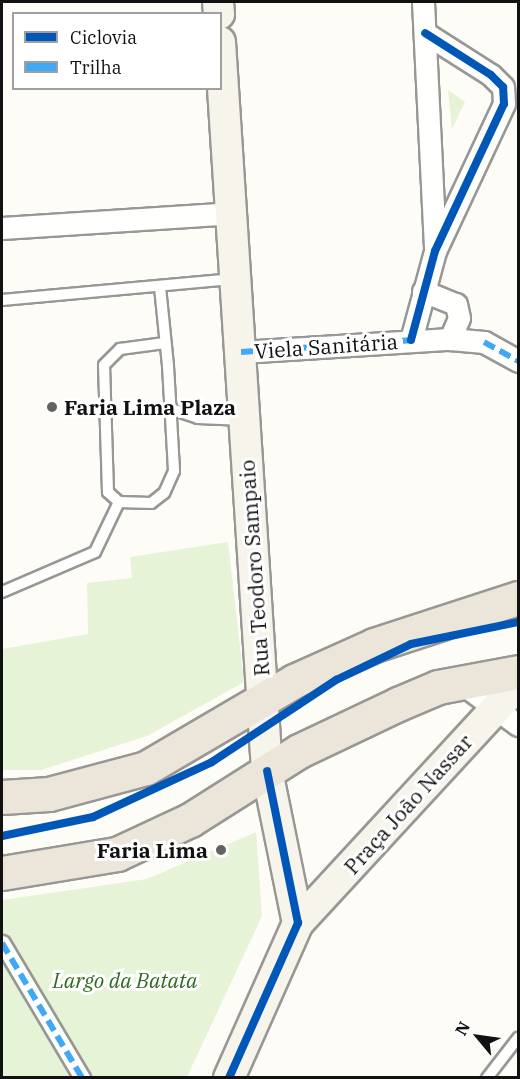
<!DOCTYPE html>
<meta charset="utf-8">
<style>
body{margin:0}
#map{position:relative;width:520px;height:1079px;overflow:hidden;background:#fdfcf7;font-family:"IBM Plex Serif",serif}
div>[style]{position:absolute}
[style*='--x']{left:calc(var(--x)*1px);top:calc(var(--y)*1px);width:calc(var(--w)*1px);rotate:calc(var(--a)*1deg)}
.green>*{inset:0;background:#e7f3d7}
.roads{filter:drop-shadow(2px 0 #979795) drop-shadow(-2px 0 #979795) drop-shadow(0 2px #979795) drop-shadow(0 -2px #979795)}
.service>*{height:10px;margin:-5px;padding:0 5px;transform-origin:5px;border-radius:5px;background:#fffffe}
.pedestrian>*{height:15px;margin:-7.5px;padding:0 7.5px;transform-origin:7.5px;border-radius:7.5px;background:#fffffe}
.minor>*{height:21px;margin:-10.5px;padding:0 10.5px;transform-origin:10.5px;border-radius:10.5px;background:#fffffe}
.secondary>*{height:30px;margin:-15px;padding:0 15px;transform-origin:15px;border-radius:15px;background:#f6f4eb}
.trunk>*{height:33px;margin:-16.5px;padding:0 16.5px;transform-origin:16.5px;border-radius:16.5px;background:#ece5da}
.quiet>*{height:6px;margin-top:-3px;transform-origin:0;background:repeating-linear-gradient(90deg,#3fa9f5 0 12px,transparent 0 18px)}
.cycleway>*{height:8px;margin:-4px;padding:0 4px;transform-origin:4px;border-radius:4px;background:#0057b8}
.dots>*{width:16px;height:16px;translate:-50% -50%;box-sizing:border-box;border:3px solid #fff;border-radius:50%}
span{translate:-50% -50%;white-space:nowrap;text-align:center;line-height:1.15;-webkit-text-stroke:6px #fff;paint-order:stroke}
.street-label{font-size:21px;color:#111}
.poi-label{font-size:21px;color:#111;font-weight:700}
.left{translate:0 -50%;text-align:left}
.right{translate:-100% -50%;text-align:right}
.park-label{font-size:21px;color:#2f6b1f;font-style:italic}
.frame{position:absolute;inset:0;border:3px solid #111;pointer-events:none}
.legend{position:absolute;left:12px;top:12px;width:210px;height:78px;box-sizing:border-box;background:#fff;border:2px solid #a0a0a0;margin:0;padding:8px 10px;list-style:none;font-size:18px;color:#111}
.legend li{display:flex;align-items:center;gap:12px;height:30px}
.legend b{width:30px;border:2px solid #a0a0a0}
.north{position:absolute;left:448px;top:1007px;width:60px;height:60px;-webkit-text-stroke:4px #fff;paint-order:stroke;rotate:299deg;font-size:16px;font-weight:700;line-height:24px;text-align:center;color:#111}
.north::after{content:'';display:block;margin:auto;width:21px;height:27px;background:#111;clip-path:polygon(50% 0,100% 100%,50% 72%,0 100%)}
</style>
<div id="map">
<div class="green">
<i style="clip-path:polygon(448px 90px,465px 102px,452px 129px)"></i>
<i style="clip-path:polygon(228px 542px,244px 682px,147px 736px,41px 770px,2px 770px,2px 649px,88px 634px,87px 583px,132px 578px,130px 557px)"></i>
<i style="clip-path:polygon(256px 832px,262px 916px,187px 1077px,2px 1078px,2px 900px,147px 879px)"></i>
</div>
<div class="roads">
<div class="service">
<i style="--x:160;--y:287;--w:79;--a:84.2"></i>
<i style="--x:168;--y:366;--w:105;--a:86.7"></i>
<i style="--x:174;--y:471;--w:24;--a:114"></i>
<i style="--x:164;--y:493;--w:16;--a:142"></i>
<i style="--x:151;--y:503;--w:32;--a:-178"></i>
<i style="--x:119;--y:502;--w:15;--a:-138"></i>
<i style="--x:108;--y:492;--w:127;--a:-91.8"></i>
<i style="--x:104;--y:365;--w:23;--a:-45"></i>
<i style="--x:120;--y:349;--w:45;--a:-7.6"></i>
<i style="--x:2;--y:300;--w:233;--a:-5.2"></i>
<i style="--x:171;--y:409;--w:28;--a:18"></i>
<i style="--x:198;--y:418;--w:46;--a:2.5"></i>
<i style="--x:2;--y:592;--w:101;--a:-23.3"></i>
<i style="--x:95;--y:552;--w:55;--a:-64.4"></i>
<i style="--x:487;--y:1078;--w:51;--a:-52.2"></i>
</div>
<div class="pedestrian">
<i style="--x:2;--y:943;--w:157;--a:59.3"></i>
</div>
<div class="minor">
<i style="--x:423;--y:2;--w:246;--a:87.2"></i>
<i style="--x:2;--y:228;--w:229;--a:-3.7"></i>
<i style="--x:423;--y:291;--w:35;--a:22"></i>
<i style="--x:456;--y:304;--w:14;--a:78"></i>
<i style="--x:459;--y:318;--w:23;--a:113"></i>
<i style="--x:411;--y:340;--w:92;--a:-74.9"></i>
<i style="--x:435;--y:251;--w:162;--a:-64.9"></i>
<i style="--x:504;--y:104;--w:17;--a:-93"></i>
<i style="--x:503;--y:87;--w:17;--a:-135"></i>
<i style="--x:491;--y:75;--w:78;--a:-147.5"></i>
<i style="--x:241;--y:352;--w:209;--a:-3.6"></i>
<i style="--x:450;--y:339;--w:34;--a:5"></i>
<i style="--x:484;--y:342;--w:39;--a:29"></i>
<i style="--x:461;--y:683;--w:71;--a:36.4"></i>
</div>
<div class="secondary">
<i style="--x:218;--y:2;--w:12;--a:85"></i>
<i style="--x:220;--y:42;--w:731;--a:86.31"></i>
<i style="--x:267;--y:771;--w:155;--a:78.5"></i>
<i style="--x:298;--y:923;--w:170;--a:114"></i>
<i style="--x:298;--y:923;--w:324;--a:-47.3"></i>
</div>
<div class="trunk">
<i style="--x:2;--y:797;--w:47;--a:-3.7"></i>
<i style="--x:49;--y:794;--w:100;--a:-15"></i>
<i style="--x:146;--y:768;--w:172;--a:-30.4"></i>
<i style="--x:294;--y:681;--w:88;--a:-24.2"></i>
<i style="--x:374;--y:645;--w:151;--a:-18.1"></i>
<i style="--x:2;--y:873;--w:117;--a:-9.4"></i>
<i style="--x:117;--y:854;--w:81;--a:-25"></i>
<i style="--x:190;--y:820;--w:129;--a:-32.3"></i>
<i style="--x:299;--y:751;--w:110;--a:-25.4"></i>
<i style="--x:398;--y:704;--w:43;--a:-23"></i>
<i style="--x:438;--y:687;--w:81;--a:-10.6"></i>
</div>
</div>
<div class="quiet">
<i style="--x:484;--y:342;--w:39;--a:29"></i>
<i style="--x:241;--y:352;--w:170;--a:-4"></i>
<i style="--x:2;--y:943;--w:157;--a:59.3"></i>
</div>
<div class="cycleway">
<i style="--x:411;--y:340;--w:92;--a:-74.9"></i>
<i style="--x:435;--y:251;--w:162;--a:-64.9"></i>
<i style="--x:504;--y:104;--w:17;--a:-93"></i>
<i style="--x:503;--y:87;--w:17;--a:-135"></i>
<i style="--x:491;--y:75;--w:78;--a:-147.5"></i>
<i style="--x:2;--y:836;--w:93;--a:-11.8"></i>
<i style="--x:93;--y:817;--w:131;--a:-24.8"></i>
<i style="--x:212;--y:762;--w:149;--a:-33.5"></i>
<i style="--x:336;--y:680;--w:83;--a:-25.6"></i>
<i style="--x:411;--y:644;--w:109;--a:-11.6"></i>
<i style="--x:229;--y:1078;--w:170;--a:-66"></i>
<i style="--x:298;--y:923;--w:155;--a:-101.5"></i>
</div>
<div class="dots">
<i style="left:52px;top:407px;background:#646362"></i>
<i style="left:221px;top:850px;background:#646362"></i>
</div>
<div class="street-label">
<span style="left:326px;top:346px;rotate:-4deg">Viela Sanitária</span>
<span style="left:254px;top:568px;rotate:-94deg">Rua Teodoro Sampaio</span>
<span style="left:408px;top:804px;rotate:-48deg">Praça João Nassar</span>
</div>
<div class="poi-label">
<span class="left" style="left:64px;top:407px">Faria Lima Plaza</span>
<span class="right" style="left:208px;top:850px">Faria Lima</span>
</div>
<div class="park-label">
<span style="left:125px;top:980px">Largo da Batata</span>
</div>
<div class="frame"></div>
<ul class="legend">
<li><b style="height:8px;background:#0057b8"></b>Ciclovia</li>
<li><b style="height:8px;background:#3fa9f5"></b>Trilha</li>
</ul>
<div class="north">N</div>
</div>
